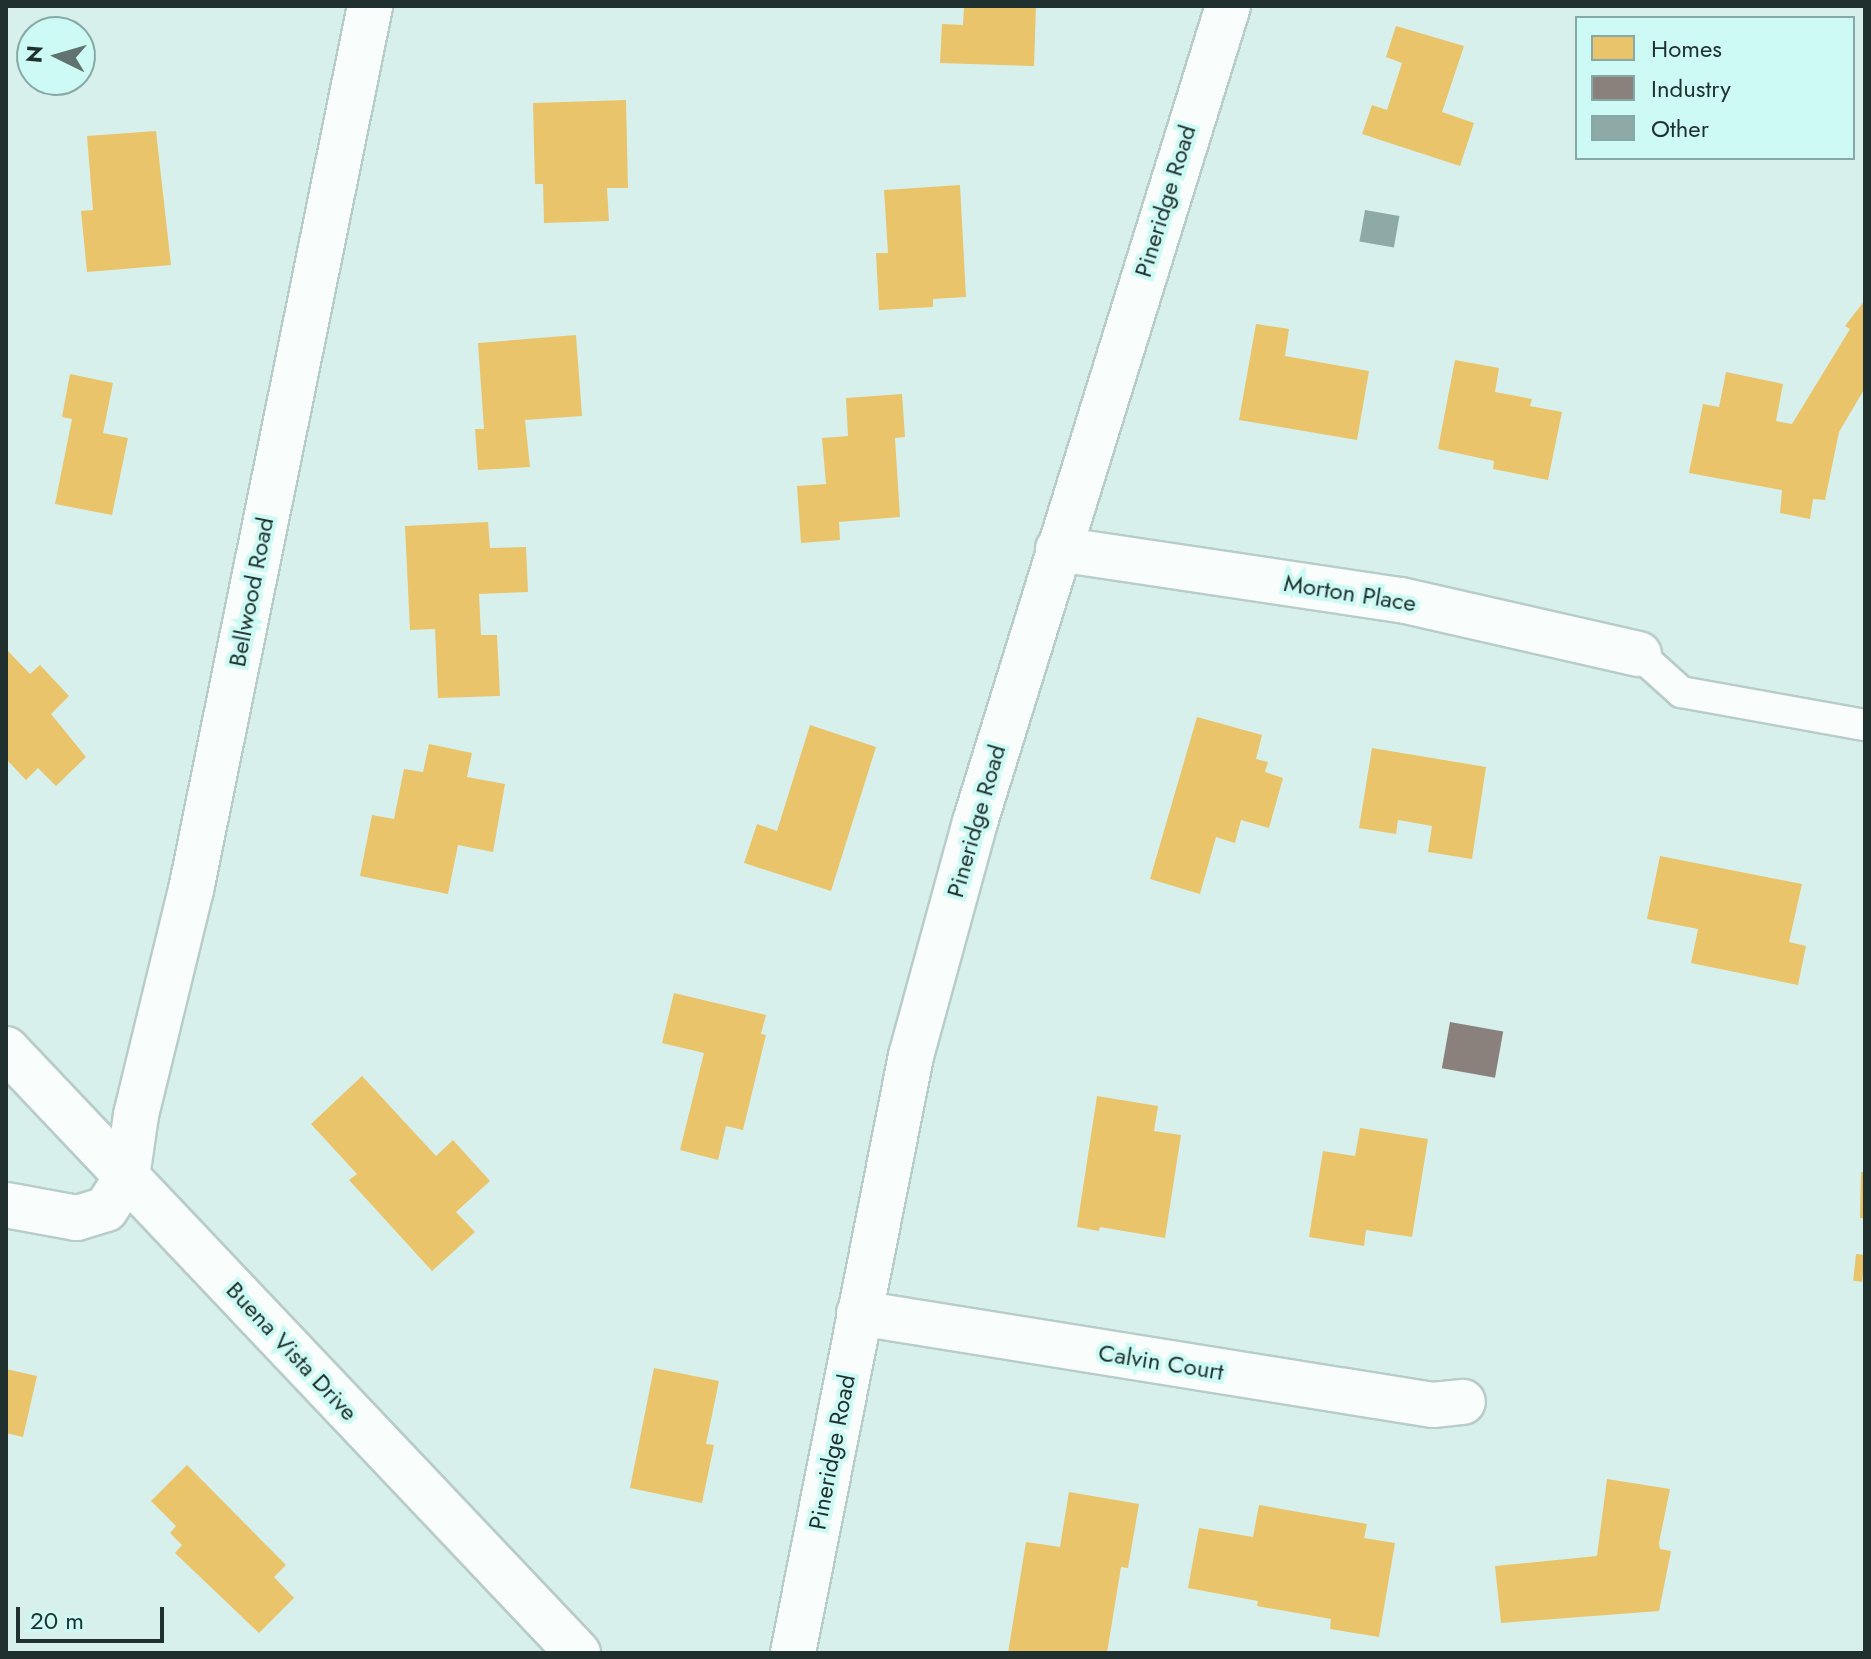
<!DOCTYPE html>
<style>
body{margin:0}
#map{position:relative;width:1871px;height:1659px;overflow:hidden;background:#d8f0ec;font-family:Jost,sans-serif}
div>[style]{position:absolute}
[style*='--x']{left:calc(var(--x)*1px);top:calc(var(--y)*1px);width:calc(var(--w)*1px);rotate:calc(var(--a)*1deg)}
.homes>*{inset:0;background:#e9c46a;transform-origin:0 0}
.industry>*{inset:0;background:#8a817c;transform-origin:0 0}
.building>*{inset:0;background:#8daaa7;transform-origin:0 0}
.roads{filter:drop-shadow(2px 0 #b8ccc9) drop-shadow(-2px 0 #b8ccc9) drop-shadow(0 2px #b8ccc9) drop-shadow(0 -2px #b8ccc9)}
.lane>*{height:30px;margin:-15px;padding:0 15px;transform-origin:15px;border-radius:15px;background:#f9fdfc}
.street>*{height:44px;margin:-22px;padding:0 22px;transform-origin:22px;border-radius:22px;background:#f9fdfc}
span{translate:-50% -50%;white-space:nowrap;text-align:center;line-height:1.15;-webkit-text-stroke:8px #cdfaf4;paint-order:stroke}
.street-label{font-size:24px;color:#1f302e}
.frame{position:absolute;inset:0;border:8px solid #1f302e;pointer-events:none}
.legend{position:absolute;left:1575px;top:16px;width:280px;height:144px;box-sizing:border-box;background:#cdfaf4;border:2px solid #87a9a5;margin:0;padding:10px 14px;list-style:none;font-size:24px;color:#1f302e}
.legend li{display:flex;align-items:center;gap:16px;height:40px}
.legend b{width:40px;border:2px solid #87a9a5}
.north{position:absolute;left:16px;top:16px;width:80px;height:80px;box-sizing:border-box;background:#cdfaf4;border:2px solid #87a9a5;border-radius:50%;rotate:275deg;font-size:22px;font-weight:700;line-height:32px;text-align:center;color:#1f302e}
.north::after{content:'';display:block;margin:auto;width:28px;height:36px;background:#607370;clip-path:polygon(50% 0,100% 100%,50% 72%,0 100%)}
.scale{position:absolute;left:16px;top:1607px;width:148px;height:36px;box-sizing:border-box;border:4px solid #1f302e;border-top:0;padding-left:10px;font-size:24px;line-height:28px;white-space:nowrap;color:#1f302e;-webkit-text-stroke:6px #cdfaf4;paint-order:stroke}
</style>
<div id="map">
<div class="homes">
<i style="clip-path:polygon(964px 6px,1036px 6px,1034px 66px,940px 63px,942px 24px,963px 25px)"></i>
<i style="clip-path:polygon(1396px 26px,1464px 46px,1442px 112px,1474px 123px,1460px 166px,1362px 134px,1372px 105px,1387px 110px,1402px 63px,1386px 57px)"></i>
<i style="clip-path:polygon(626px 100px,628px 188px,607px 188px,609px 221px,544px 223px,543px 184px,535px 184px,533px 103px)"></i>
<i style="clip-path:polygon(156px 131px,171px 265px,87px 272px,81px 211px,93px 210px,87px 136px)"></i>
<i style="clip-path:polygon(960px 185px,966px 297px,933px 299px,933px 307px,879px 310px,876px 253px,888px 253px,884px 190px)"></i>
<i style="clip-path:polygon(1865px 300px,1865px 388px,1839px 432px,1825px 500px,1813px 499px,1810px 519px,1780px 513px,1782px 490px,1689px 473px,1703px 404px,1719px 407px,1726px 372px,1783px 384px,1776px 421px,1792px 424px,1850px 329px,1845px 326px)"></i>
<i style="clip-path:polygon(1256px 324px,1289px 329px,1285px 356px,1369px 371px,1357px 440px,1239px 420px)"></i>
<i style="clip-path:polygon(576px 335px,582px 416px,525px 420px,530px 467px,478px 470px,475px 429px,484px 429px,478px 343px)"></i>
<i style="clip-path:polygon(1455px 360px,1499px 368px,1495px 392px,1532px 399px,1530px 406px,1562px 412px,1548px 480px,1493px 469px,1494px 461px,1438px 449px)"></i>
<i style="clip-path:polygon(70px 374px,113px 383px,103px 433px,128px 438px,112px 515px,55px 504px,72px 419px,62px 417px)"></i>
<i style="clip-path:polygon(902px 394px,905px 437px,895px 438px,900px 517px,839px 522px,840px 540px,801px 543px,797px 486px,826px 484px,822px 438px,848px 436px,846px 398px)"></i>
<i style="clip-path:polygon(488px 522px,490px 548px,526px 547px,528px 592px,479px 594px,481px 635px,497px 635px,500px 696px,438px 698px,435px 629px,410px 630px,405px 526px)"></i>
<i style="clip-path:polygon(6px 649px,30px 674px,40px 665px,69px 696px,51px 714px,86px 757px,56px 786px,38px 768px,26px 780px,6px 759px)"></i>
<i style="clip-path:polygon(1197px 717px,1262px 735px,1256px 759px,1268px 762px,1265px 772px,1283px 778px,1269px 828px,1241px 820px,1235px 843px,1216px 837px,1200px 894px,1150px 879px)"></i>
<i style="clip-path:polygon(810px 725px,876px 747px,831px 891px,744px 863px,757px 824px,777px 831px)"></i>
<i style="clip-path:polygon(429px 744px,472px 753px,467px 777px,505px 784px,493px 852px,458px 845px,448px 894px,360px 876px,372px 815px,394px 819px,404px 769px,423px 772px)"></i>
<i style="clip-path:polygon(1372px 748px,1486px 767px,1472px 859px,1428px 852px,1432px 826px,1398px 820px,1396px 834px,1359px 828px)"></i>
<i style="clip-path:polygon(1660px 856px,1802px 884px,1789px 942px,1806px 946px,1798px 985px,1691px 963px,1698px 929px,1647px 919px)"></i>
<i style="clip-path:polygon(674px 993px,766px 1015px,761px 1034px,766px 1035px,743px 1130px,726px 1126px,718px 1160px,680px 1150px,704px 1053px,662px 1043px)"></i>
<i style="clip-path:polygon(362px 1076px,436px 1156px,453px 1140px,490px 1181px,456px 1212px,475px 1232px,432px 1271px,349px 1180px,357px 1174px,311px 1124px)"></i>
<i style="clip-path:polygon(1097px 1096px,1158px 1106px,1154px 1131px,1181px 1135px,1165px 1238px,1100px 1227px,1099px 1231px,1077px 1227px)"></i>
<i style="clip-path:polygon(1360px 1128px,1428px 1139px,1412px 1237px,1366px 1230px,1364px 1246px,1309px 1237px,1323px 1151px,1355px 1156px)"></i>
<i style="clip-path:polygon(1861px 1172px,1865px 1172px,1865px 1218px,1860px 1218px)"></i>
<i style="left:1856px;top:1254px;width:9px;height:27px;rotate:6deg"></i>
<i style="clip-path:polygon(654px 1368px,719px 1381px,706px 1444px,714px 1445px,702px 1503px,630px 1488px)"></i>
<i style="clip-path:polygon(6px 1369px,37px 1376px,23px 1437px,6px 1433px)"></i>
<i style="clip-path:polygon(187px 1465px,286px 1565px,274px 1577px,294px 1598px,259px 1633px,175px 1553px,182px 1545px,170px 1533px,176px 1526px,151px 1501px)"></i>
<i style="clip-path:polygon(1607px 1479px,1670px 1489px,1659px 1543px,1660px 1549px,1671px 1551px,1659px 1611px,1501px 1623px,1495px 1566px,1597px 1556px)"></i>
<i style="clip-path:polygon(1069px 1492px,1139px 1504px,1128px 1568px,1121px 1567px,1107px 1653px,1008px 1653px,1026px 1542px,1060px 1547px)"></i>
<i style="clip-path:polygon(1259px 1505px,1367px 1524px,1364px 1538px,1395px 1543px,1379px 1637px,1330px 1629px,1331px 1619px,1257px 1606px,1258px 1601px,1188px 1588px,1199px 1528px,1253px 1537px)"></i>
</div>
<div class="industry">
<i style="left:1450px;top:1022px;width:54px;height:47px;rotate:10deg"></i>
</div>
<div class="building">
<i style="left:1365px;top:210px;width:35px;height:32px;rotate:10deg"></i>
</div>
<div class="roads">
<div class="lane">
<i style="--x:1639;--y:654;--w:57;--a:42.1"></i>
<i style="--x:1681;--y:692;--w:187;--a:10.2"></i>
</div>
<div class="street">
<i style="--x:1058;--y:549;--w:347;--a:8.5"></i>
<i style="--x:1401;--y:600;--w:244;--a:12.8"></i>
<i style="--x:6;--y:1049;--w:832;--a:46.56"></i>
<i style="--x:6;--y:1205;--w:72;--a:10.4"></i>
<i style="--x:77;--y:1218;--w:30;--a:-17"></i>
<i style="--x:106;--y:1209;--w:38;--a:-57"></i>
<i style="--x:127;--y:1177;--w:63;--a:-81.7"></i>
<i style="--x:136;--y:1115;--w:232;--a:-76.3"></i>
<i style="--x:191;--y:890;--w:902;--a:-78.55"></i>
<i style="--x:859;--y:1313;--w:581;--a:9.11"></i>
<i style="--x:1433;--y:1405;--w:30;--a:-6"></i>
<i style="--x:793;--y:1653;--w:609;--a:-78.82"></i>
<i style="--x:911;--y:1056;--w:243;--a:-74.7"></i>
<i style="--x:975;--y:822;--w:854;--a:-72.77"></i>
</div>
</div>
<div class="street-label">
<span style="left:1165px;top:201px;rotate:-73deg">Pineridge Road</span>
<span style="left:251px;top:592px;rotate:-79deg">Bellwood Road</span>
<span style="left:1350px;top:593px;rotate:9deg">Morton Place</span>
<span style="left:976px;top:821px;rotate:-74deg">Pineridge Road</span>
<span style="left:292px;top:1351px;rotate:47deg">Buena Vista Drive</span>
<span style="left:1161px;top:1362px;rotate:9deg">Calvin Court</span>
<span style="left:832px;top:1452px;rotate:-79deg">Pineridge Road</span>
</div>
<div class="frame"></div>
<ul class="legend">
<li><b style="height:22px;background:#e9c46a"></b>Homes</li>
<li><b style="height:22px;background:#8a817c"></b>Industry</li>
<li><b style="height:22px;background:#8daaa7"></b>Other</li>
</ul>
<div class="north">N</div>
<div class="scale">20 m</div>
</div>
